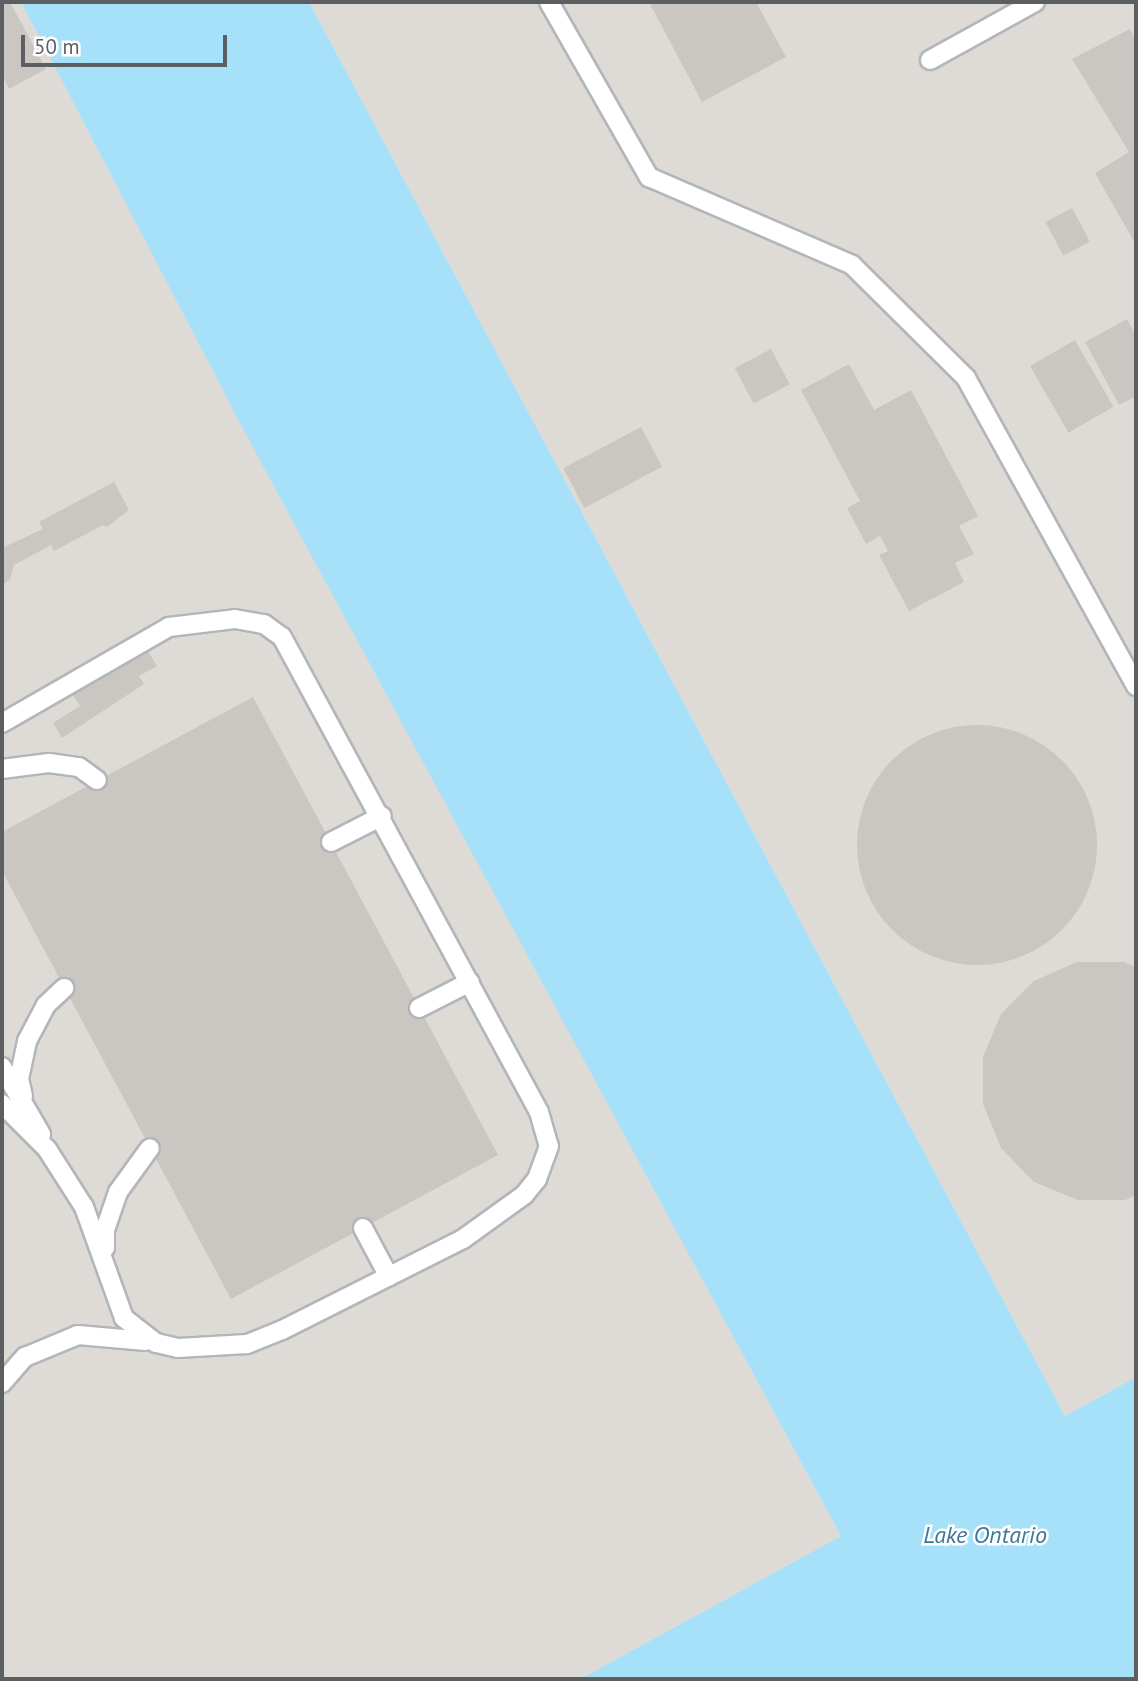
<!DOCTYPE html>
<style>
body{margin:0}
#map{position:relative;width:1138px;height:1681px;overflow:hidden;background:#ece9e2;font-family:"PT Sans",sans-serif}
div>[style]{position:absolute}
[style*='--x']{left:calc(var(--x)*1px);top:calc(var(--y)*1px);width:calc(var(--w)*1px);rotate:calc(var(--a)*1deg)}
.industrial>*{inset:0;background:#dedbd7}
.water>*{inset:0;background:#a6e1f9}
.building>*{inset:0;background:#cac6c2;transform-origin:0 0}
.round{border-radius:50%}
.roads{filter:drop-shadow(2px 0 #b3b6b9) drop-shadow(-2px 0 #b3b6b9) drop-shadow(0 2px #b3b6b9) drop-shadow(0 -2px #b3b6b9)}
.lane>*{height:18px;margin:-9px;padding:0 9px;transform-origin:9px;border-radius:9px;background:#fff}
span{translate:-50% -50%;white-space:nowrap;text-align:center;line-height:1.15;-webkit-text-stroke:5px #fff;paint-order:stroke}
.water-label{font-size:24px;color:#3f7798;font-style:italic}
.frame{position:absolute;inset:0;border:4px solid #5b5f62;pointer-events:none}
.scale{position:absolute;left:21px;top:35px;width:206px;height:32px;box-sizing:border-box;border:4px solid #5b5f62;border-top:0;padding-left:9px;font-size:21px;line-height:24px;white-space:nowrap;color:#5b5f62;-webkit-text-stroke:5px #fff;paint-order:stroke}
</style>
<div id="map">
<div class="industrial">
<i style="clip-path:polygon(2px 2px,21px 2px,209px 362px,841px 1536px,580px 1679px,2px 1679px)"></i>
<i style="clip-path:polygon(309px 2px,1136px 2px,1136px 1377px,1065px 1416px)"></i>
</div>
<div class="water">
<i style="clip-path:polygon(21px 2px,309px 2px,1065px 1416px,1136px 1377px,1136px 1679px,580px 1679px,841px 1536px,250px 442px)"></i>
</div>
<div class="building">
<i style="clip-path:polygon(2px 2px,10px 2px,46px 69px,9px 89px,2px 75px)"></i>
<i style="clip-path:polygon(649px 2px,756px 2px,786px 57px,702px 102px)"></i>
<i style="clip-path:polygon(1130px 29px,1136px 41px,1136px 245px,1095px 173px,1129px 152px,1072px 59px)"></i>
<i style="left:1072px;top:208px;width:38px;height:30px;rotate:62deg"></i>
<i style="clip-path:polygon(1127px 319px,1136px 336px,1136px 396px,1119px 405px,1085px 342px)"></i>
<i style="left:1075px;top:340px;width:77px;height:52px;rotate:60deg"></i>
<i style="left:771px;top:349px;width:40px;height:41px;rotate:62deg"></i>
<i style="clip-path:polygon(849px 364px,874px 410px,911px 390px,978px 516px,959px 526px,974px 554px,955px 563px,964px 582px,909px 611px,879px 555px,888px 551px,880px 536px,866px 544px,847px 508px,860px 501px,801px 390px)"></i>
<i style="left:641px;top:427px;width:45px;height:88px;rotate:62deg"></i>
<i style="clip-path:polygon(114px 482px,129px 510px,107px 527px,103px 525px,54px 551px,51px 545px,14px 565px,10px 580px,2px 585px,2px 548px,43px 529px,39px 522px)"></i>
<i style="clip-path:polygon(145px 646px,157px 666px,139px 676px,144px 684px,62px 738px,53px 723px,80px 706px,70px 690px)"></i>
<i style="clip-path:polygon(253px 697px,498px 1155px,231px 1299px,2px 871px,2px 832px)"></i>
<i class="round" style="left:857px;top:725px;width:240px;height:240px"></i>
<i style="clip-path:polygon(1077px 962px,1124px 962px,1136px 967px,1136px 1195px,1125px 1200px,1078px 1200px,1034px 1182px,1001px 1148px,983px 1104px,983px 1057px,1001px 1014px,1034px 981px)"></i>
</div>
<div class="roads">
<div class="lane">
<i style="--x:549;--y:2;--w:202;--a:60.3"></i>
<i style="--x:649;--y:177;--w:221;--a:23.4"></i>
<i style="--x:852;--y:265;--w:161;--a:44.7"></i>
<i style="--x:966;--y:378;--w:352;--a:61.1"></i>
<i style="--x:930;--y:60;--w:120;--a:-28.9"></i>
<i style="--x:2;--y:723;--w:193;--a:-29.9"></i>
<i style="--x:169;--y:627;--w:66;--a:-6.9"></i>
<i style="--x:235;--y:619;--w:29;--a:10"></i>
<i style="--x:264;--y:624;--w:22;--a:36"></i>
<i style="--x:282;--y:637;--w:540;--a:61.58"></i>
<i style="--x:539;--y:1112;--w:35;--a:74"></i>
<i style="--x:549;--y:1146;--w:35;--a:110"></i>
<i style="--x:537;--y:1179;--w:21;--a:129"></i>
<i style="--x:524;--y:1195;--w:75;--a:144.2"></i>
<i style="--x:463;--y:1239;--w:203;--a:153.3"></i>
<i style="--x:282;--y:1330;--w:38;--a:158"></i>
<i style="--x:247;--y:1344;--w:69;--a:176.7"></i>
<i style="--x:178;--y:1348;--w:23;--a:-167"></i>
<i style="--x:156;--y:1343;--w:41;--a:-142"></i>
<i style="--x:124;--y:1318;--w:118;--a:-109.8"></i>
<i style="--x:84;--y:1207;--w:69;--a:-122.5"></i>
<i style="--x:47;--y:1149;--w:64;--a:-135"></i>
<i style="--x:2;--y:769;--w:47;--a:-7.3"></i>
<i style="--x:49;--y:763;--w:30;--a:8"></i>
<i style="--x:79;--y:767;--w:22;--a:36"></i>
<i style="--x:331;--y:842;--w:57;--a:-27"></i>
<i style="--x:419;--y:1008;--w:57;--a:-27"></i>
<i style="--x:2;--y:1067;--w:78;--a:59.8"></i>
<i style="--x:23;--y:1096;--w:17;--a:-103"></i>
<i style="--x:19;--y:1079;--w:39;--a:-78"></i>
<i style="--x:27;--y:1041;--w:41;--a:-62.2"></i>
<i style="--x:46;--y:1005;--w:25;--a:-43"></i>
<i style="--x:363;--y:1228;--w:55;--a:62"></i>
<i style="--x:105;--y:1248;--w:18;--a:-90"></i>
<i style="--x:105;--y:1230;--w:40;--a:-71.1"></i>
<i style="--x:118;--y:1192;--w:54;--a:-54"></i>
<i style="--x:2;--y:1383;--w:35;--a:-49"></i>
<i style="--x:25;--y:1357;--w:57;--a:-22.5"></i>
<i style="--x:78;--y:1335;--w:68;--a:5"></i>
</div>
</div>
<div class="water-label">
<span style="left:985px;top:1535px">Lake Ontario</span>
</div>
<div class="frame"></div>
<div class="scale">50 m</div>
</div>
